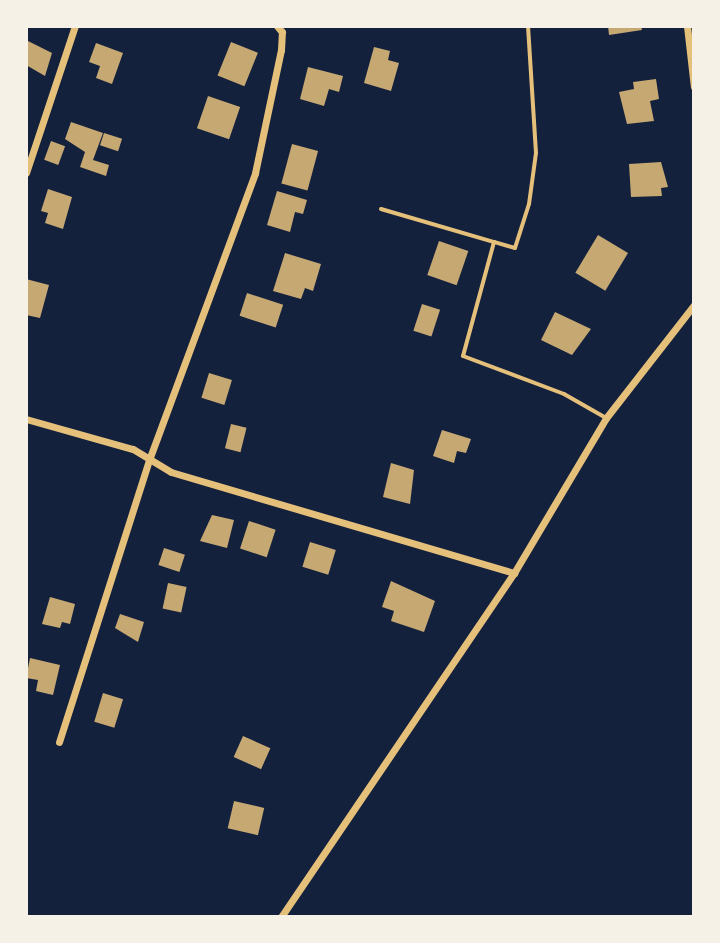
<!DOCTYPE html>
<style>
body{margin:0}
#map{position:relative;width:720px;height:943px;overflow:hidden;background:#14213d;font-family:Helvetica,sans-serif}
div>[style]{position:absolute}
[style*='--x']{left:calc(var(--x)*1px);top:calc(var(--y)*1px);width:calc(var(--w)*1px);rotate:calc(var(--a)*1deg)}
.building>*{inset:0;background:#c6a872;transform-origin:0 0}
.service>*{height:4px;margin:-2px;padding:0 2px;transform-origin:2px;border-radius:2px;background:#e5c07b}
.minor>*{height:7px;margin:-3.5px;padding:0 3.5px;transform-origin:3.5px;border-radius:3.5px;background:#e5c07b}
span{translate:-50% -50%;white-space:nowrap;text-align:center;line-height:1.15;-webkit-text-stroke:8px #f6f1e7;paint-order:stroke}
.frame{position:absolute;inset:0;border:28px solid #f6f1e7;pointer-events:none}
</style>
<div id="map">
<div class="building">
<i style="clip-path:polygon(608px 26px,641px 26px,642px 30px,609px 35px)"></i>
<i style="clip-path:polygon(26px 40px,52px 53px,45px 76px,26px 65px)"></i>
<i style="left:231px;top:42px;width:29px;height:36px;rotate:22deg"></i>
<i style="clip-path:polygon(96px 43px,123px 53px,112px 84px,96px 78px,100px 66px,89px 62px)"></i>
<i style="clip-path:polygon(374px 47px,390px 51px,388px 60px,399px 63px,391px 91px,364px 83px)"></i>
<i style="clip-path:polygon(308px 67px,343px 76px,339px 92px,329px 89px,324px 106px,300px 99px)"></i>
<i style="clip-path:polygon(656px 79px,659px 99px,650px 101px,654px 121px,627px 124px,619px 92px,634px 89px,633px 82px)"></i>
<i style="left:208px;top:96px;width:34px;height:34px;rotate:19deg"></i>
<i style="clip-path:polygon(71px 122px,103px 133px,93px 160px,109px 165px,106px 176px,80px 167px,85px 152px,65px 139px)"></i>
<i style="left:104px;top:133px;width:19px;height:13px;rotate:18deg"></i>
<i style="left:51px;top:141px;width:15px;height:20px;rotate:20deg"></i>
<i style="left:292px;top:144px;width:27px;height:41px;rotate:15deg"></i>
<i style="clip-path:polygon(661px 162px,668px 187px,661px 188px,662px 196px,631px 197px,629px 164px)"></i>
<i style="clip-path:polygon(48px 189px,72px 197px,63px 229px,45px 223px,48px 213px,41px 211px)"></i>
<i style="clip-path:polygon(277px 191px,307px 200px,303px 214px,295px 212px,290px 232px,267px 225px)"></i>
<i style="left:598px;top:235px;width:35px;height:44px;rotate:31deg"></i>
<i style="left:439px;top:241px;width:31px;height:36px;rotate:19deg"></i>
<i style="clip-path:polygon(285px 253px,321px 264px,313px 291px,305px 288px,301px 299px,273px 291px)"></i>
<i style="clip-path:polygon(26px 279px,49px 285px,40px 318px,26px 315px)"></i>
<i style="left:247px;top:293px;width:38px;height:24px;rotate:18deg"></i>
<i style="left:422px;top:304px;width:19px;height:28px;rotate:18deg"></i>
<i style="clip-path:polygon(555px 312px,591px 329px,572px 355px,541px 340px)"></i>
<i style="left:209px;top:373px;width:24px;height:26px;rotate:17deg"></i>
<i style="left:231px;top:424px;width:16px;height:25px;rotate:14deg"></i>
<i style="clip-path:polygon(442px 430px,471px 439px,466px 453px,457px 451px,454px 463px,433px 456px)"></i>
<i style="clip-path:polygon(391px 463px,414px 470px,410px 504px,383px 497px)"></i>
<i style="clip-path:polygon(212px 515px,234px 520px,227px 548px,200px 541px)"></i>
<i style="left:249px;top:521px;width:28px;height:29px;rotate:18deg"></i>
<i style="left:310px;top:542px;width:27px;height:26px;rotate:17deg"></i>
<i style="left:164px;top:548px;width:22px;height:18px;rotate:18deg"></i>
<i style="clip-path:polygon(391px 581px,435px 601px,424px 632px,391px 621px,394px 611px,382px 607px)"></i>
<i style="left:168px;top:583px;width:19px;height:26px;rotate:12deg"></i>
<i style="clip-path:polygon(50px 597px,75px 604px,70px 624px,62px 622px,60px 628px,42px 624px)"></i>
<i style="clip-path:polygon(120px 614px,144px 622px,138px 642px,115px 628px)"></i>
<i style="clip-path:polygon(30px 658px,60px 665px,53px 695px,36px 691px,38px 680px,26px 678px)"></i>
<i style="left:103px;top:693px;width:21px;height:30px;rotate:17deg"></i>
<i style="left:243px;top:736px;width:30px;height:23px;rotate:24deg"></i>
<i style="left:234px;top:801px;width:31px;height:28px;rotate:13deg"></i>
</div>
<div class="service">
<i style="--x:528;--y:26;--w:127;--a:86.4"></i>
<i style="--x:536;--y:153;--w:51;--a:97.8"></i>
<i style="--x:529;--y:204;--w:46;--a:107.7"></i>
<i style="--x:515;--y:248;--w:22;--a:-164"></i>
<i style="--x:494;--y:242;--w:118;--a:105.2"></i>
<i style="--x:463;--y:356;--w:108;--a:20.6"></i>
<i style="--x:564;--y:394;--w:48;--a:29.7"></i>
<i style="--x:381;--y:209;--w:118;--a:16.3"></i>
</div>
<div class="minor">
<i style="--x:687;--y:26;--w:61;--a:83.5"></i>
<i style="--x:26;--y:173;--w:155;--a:-71.6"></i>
<i style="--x:26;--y:419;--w:111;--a:15.7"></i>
<i style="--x:133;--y:449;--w:44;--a:31.2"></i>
<i style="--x:171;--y:472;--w:358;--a:16.4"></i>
<i style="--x:59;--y:742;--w:296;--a:-72.3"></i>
<i style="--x:149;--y:460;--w:306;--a:-69.7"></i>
<i style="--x:255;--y:173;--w:126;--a:-78.1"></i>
<i style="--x:281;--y:50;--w:18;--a:-87"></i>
<i style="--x:282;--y:32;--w:8;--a:-130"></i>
<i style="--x:281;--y:917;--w:415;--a:-55.9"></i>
<i style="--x:514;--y:573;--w:180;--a:-59.3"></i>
<i style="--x:606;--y:418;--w:143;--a:-52.1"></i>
</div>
<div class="frame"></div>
</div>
